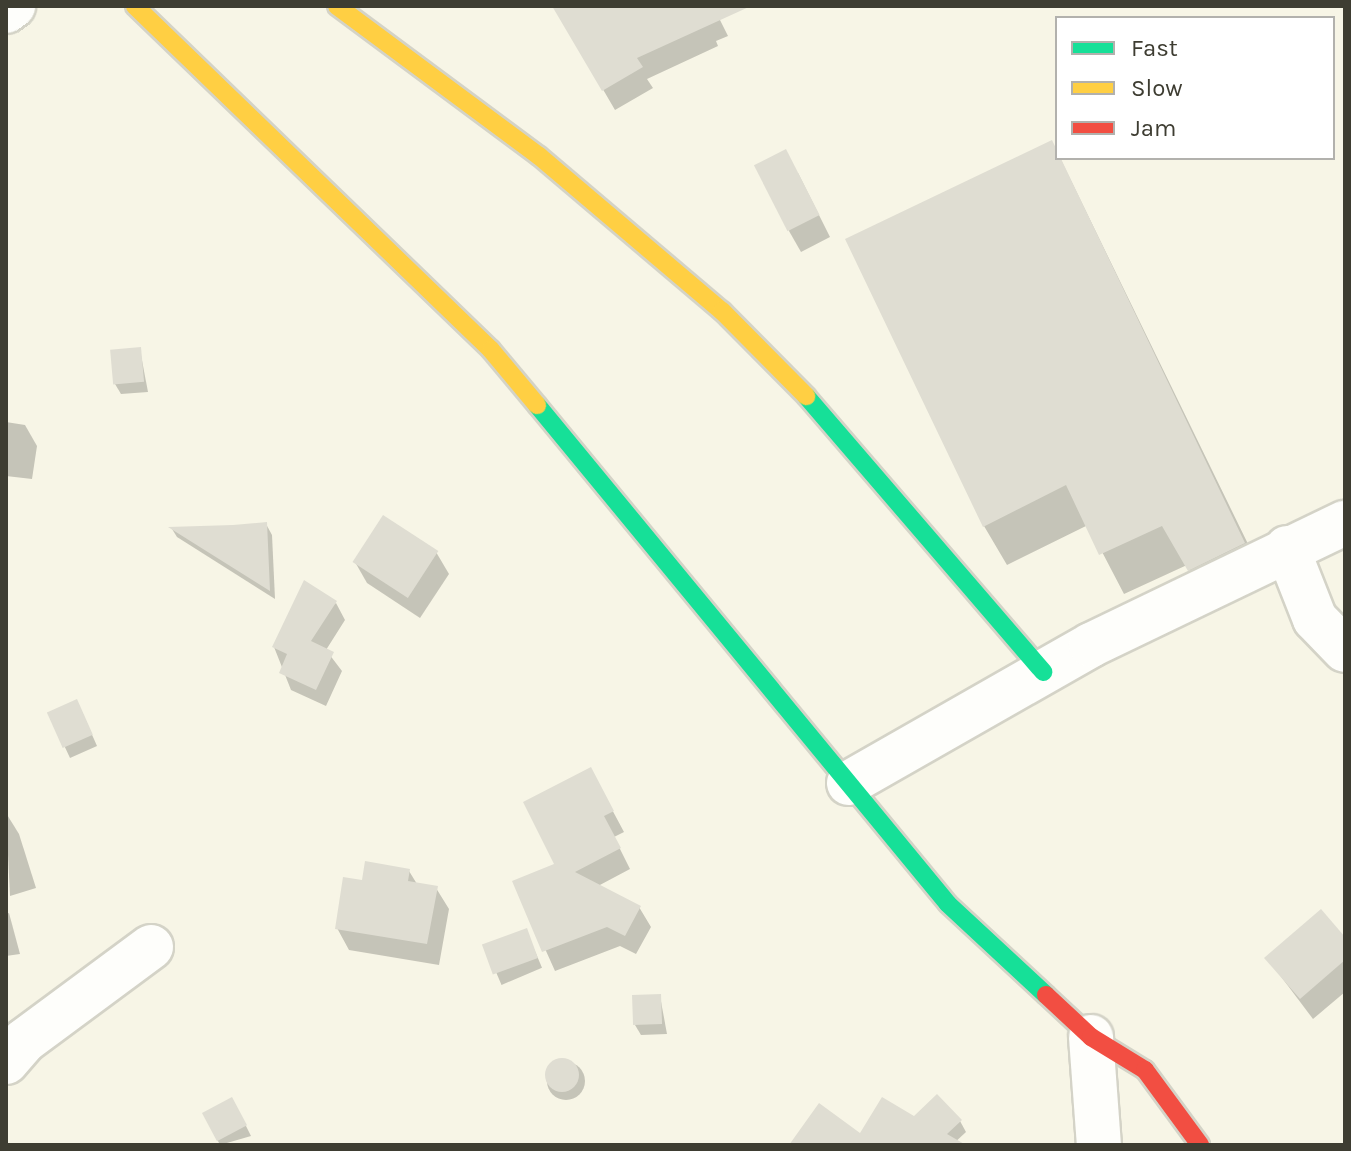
<!DOCTYPE html>
<style>
body{margin:0}
#map{position:relative;width:1351px;height:1151px;overflow:hidden;background:#f7f5e6;font-family:Karla,sans-serif}
div>[style]{position:absolute}
[style*='--x']{left:calc(var(--x)*1px);top:calc(var(--y)*1px);width:calc(var(--w)*1px);rotate:calc(var(--a)*1deg)}
.shadow>*{inset:0;background:#0003;transform-origin:0 0}
.round{border-radius:50%}
.building>*{inset:0;background:#dfddd2;transform-origin:0 0}
.roads{filter:drop-shadow(2px 0 #d4d3c7) drop-shadow(-2px 0 #d4d3c7) drop-shadow(0 2px #d4d3c7) drop-shadow(0 -2px #d4d3c7)}
.street>*{height:44px;margin:-22px;padding:0 22px;transform-origin:22px;border-radius:22px;background:#fefefb}
.fast>*{height:18px;margin:-9px;padding:0 9px;transform-origin:9px;border-radius:9px;background:#16e098}
.slow>*{height:18px;margin:-9px;padding:0 9px;transform-origin:9px;border-radius:9px;background:#ffcf43}
.jam>*{height:18px;margin:-9px;padding:0 9px;transform-origin:9px;border-radius:9px;background:#f24e42}
span{translate:-50% -50%;white-space:nowrap;text-align:center;line-height:1.15;-webkit-text-stroke:6px #fff;paint-order:stroke}
.frame{position:absolute;inset:0;border:8px solid #3e3d32;pointer-events:none}
.legend{position:absolute;left:1055px;top:16px;width:280px;height:144px;box-sizing:border-box;background:#fff;border:2px solid #b2b1ad;margin:0;padding:10px 14px;list-style:none;font-size:24px;color:#3e3d32}
.legend li{display:flex;align-items:center;gap:16px;height:40px}
.legend b{width:40px;border:2px solid #b2b1ad}
</style>
<div id="map">
<div class="shadow">
<i style="clip-path:polygon(571px 6px,713px 6px,728px 36px,716px 41px,718px 46px,647px 79px,653px 88px,615px 110px,559px 14px)"></i>
<i style="clip-path:polygon(1060px 158px,1267px 583px,1212px 610px,1187px 565px,1124px 594px,1088px 525px,1007px 565px,984px 526px)"></i>
<i style="clip-path:polygon(798px 173px,830px 237px,801px 252px,789px 231px)"></i>
<i style="clip-path:polygon(140px 350px,148px 392px,121px 394px,115px 384px)"></i>
<i style="clip-path:polygon(6px 422px,25px 425px,37px 446px,32px 479px,6px 476px)"></i>
<i style="clip-path:polygon(266px 524px,272px 535px,275px 599px,177px 537px,172px 529px)"></i>
<i style="clip-path:polygon(436px 552px,449px 574px,420px 618px,367px 583px,355px 562px)"></i>
<i style="clip-path:polygon(336px 603px,345px 620px,326px 650px,342px 671px,326px 706px,291px 690px,274px 647px)"></i>
<i style="clip-path:polygon(82px 712px,97px 746px,70px 758px,49px 713px)"></i>
<i style="clip-path:polygon(601px 789px,624px 832px,614px 837px,630px 869px,598px 886px,639px 907px,651px 927px,636px 954px,620px 946px,555px 971px,515px 882px,557px 865px)"></i>
<i style="clip-path:polygon(6px 813px,19px 834px,36px 888px,10px 896px)"></i>
<i style="clip-path:polygon(409px 871px,417px 884px,436px 888px,449px 909px,439px 965px,349px 950px,337px 928px,364px 882px)"></i>
<i style="clip-path:polygon(9px 913px,20px 954px,6px 956px,6px 914px)"></i>
<i style="left:526px;top:930px;width:41px;height:44px;rotate:67deg"></i>
<i style="clip-path:polygon(1345px 940px,1345px 992px,1313px 1019px,1267px 958px)"></i>
<i style="clip-path:polygon(660px 996px,667px 1034px,641px 1035px,635px 1025px)"></i>
<i class="round" style="left:547px;top:1062px;width:38px;height:38px"></i>
<i style="clip-path:polygon(238px 1110px,251px 1136px,220px 1145px,204px 1113px)"></i>
<i style="clip-path:polygon(960px 1121px,966px 1132px,952px 1145px,937px 1145px,921px 1128px)"></i>
</div>
<div class="building">
<i style="clip-path:polygon(552px 6px,751px 6px,637px 58px,643px 67px,602px 91px)"></i>
<i style="clip-path:polygon(1052px 140px,1245px 543px,1188px 571px,1162px 526px,1099px 555px,1066px 485px,983px 527px,845px 239px)"></i>
<i style="left:786px;top:149px;width:74px;height:36px;rotate:63deg"></i>
<i style="left:141px;top:347px;width:35px;height:31px;rotate:85deg"></i>
<i style="left:383px;top:515px;width:66px;height:56px;rotate:33deg"></i>
<i style="clip-path:polygon(267px 522px,270px 591px,168px 527px,233px 525px)"></i>
<i style="clip-path:polygon(304px 580px,337px 601px,311px 641px,334px 652px,316px 690px,279px 673px,287px 654px,272px 647px)"></i>
<i style="left:77px;top:699px;width:39px;height:33px;rotate:66deg"></i>
<i style="clip-path:polygon(591px 767px,614px 811px,604px 816px,621px 848px,575px 872px,641px 906px,625px 936px,607px 927px,542px 952px,512px 881px,554px 864px,523px 802px)"></i>
<i style="clip-path:polygon(365px 861px,410px 869px,408px 881px,438px 886px,427px 944px,335px 929px,343px 877px,362px 880px)"></i>
<i style="clip-path:polygon(1321px 909px,1345px 937px,1345px 960px,1300px 999px,1264px 958px)"></i>
<i style="left:527px;top:928px;width:32px;height:48px;rotate:70deg"></i>
<i style="left:661px;top:994px;width:30px;height:29px;rotate:88deg"></i>
<i class="round" style="left:545px;top:1058px;width:34px;height:34px"></i>
<i style="clip-path:polygon(937px 1094px,962px 1120px,947px 1134px,966px 1145px,789px 1145px,819px 1103px,860px 1133px,882px 1097px,914px 1116px)"></i>
<i style="left:232px;top:1097px;width:32px;height:34px;rotate:62deg"></i>
</div>
<div class="roads">
<div class="street">
<i style="--x:6;--y:11;--w:9;--a:-36"></i>
<i style="--x:1287;--y:548;--w:76;--a:68.5"></i>
<i style="--x:1315;--y:619;--w:43;--a:45.9"></i>
<i style="--x:849;--y:783;--w:279;--a:-29.7"></i>
<i style="--x:1091;--y:645;--w:282;--a:-25.7"></i>
<i style="--x:1091;--y:1037;--w:108;--a:85.8"></i>
<i style="--x:6;--y:1062;--w:28;--a:-49"></i>
<i style="--x:24;--y:1041;--w:158;--a:-36.5"></i>
</div>
<div class="fast">
<i style="--x:806;--y:396;--w:364;--a:49.3"></i>
<i style="--x:537;--y:405;--w:646;--a:50.52"></i>
<i style="--x:948;--y:904;--w:134;--a:42.9"></i>
</div>
<div class="slow">
<i style="--x:135;--y:6;--w:495;--a:44"></i>
<i style="--x:491;--y:350;--w:72;--a:50.1"></i>
<i style="--x:337;--y:6;--w:252;--a:36.6"></i>
<i style="--x:539;--y:156;--w:240;--a:40.3"></i>
<i style="--x:722;--y:311;--w:120;--a:45.3"></i>
</div>
<div class="jam">
<i style="--x:1046;--y:995;--w:62;--a:43"></i>
<i style="--x:1091;--y:1037;--w:63;--a:31.4"></i>
<i style="--x:1145;--y:1070;--w:93;--a:53.7"></i>
</div>
</div>
<div class="frame"></div>
<ul class="legend">
<li><b style="height:10px;background:#16e098"></b>Fast</li>
<li><b style="height:10px;background:#ffcf43"></b>Slow</li>
<li><b style="height:10px;background:#f24e42"></b>Jam</li>
</ul>
</div>
